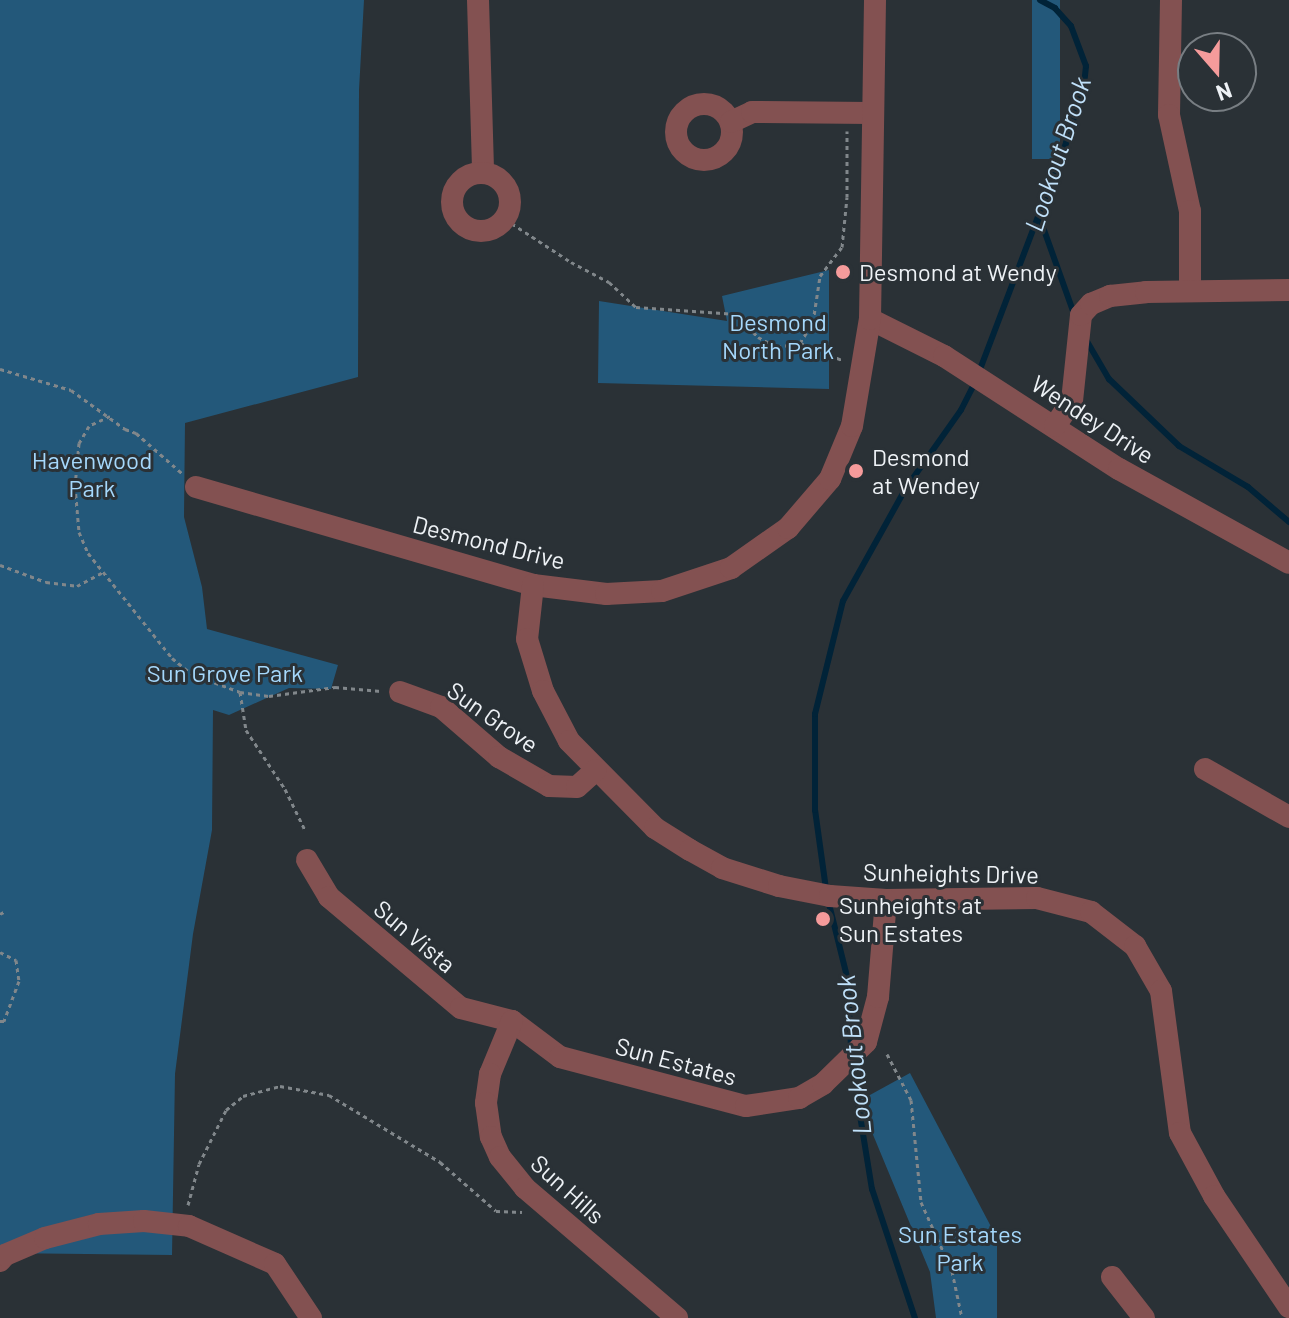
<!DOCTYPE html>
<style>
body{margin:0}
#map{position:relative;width:1289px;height:1318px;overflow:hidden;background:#2a3136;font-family:Barlow,sans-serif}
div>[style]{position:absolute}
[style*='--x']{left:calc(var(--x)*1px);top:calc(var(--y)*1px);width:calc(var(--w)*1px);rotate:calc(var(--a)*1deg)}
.green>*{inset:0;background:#23587a;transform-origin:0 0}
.stream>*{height:6px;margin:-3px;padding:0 3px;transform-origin:3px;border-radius:3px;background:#012338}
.path>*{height:3px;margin-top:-1.5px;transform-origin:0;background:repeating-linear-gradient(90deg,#81878b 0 4px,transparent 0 8px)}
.minor>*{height:22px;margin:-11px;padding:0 11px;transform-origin:11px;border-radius:11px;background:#835151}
.minor>.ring{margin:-11px;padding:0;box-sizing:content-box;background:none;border:22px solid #835151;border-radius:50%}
.dots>*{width:22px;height:22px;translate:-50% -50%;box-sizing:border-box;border:4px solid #2a3136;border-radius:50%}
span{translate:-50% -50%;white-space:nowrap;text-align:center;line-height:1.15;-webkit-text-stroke:6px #2a3136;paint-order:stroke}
.poi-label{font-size:24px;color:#eef2f6}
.left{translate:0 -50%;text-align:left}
.park-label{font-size:24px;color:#a5d8fc}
.street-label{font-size:24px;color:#eef2f6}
.water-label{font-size:26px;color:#c0e1fa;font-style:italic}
.north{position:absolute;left:1177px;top:32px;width:80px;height:80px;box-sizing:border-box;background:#2a3136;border:2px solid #787e83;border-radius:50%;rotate:160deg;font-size:22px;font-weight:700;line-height:32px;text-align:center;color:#eef2f6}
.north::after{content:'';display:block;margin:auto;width:28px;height:36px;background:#f59b9b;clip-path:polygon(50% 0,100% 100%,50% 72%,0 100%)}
</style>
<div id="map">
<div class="green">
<i style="clip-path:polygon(0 0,364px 0,359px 90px,358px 377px,185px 423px,184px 517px,202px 587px,207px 629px,338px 665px,331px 689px,289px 688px,229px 715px,213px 710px,212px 830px,193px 934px,175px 1074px,172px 1255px,0 1253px)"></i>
<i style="left:1032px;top:0;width:28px;height:159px"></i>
<i style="clip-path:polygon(829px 270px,829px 389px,598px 383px,599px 301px,727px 321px,722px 296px)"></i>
<i style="clip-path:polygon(910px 1073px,997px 1238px,997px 1318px,936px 1318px,930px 1272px,859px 1101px)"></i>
</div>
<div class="stream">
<i style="--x:1039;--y:216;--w:104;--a:70.3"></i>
<i style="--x:1085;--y:338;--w:48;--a:59.7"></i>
<i style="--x:1109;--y:379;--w:97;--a:43.7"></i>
<i style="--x:1179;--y:446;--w:80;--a:30.7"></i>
<i style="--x:1248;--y:487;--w:54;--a:40.5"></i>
<i style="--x:979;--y:372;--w:245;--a:-69.2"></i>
<i style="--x:1066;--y:143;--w:61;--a:-72.8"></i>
<i style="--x:1084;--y:85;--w:19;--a:-84"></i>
<i style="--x:1086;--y:66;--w:43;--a:-110.6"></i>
<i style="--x:1071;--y:26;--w:24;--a:-132"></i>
<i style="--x:1055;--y:8;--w:17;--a:-152"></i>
<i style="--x:826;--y:889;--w:80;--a:-97.9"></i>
<i style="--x:815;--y:810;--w:96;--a:-90"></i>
<i style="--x:815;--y:714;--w:116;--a:-76.1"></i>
<i style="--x:843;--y:601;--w:129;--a:-60.9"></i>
<i style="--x:906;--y:488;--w:95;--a:-54.8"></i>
<i style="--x:961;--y:410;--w:31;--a:-63"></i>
<i style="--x:828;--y:900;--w:83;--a:76.1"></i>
<i style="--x:848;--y:981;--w:65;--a:87.4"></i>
<i style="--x:852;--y:1066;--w:125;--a:80.8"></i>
<i style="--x:872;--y:1189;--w:136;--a:71.6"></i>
</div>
<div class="path">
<i style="--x:505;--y:219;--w:79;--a:33.1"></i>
<i style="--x:571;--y:262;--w:43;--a:27.8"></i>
<i style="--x:609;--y:282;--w:37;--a:43"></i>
<i style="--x:636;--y:307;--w:101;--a:4"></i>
<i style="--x:737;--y:314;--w:31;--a:48"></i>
<i style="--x:758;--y:337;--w:21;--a:28"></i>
<i style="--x:777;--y:347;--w:23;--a:-10"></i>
<i style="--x:800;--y:343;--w:45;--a:22"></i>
<i style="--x:800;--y:343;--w:25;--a:-58"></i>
<i style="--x:813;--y:322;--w:47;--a:-81.3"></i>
<i style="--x:820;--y:276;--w:36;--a:-53"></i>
<i style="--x:842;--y:247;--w:50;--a:-84.3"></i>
<i style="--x:847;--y:197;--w:66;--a:-90"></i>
<i style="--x:0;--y:369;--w:74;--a:16.5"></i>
<i style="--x:71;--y:390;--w:67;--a:35.8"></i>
<i style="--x:125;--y:429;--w:12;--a:20"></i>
<i style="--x:136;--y:433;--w:62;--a:41.1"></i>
<i style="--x:110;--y:416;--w:23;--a:155"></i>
<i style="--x:89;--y:426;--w:20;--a:120"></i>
<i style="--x:79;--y:443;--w:43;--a:95.3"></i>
<i style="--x:75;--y:486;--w:46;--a:85"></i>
<i style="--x:79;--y:532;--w:23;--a:67"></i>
<i style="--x:88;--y:553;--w:134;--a:51.3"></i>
<i style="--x:172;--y:658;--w:26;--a:39"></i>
<i style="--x:192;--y:674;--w:51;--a:20.6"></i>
<i style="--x:240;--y:692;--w:29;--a:8"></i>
<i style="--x:269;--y:696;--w:67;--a:-7.8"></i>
<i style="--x:335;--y:687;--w:46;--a:5"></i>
<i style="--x:0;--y:565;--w:49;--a:20.3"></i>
<i style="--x:46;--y:582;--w:31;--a:7"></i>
<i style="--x:77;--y:586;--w:30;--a:-28"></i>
<i style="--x:240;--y:692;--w:38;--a:81"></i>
<i style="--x:246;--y:730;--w:71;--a:56.5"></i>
<i style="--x:285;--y:789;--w:46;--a:64"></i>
<i style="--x:0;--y:914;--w:4;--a:-27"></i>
<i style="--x:0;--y:952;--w:18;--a:27"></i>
<i style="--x:16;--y:960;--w:21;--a:82"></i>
<i style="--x:19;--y:981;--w:43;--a:110.6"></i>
<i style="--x:4;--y:1021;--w:4;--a:180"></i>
<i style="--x:887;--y:1054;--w:52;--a:62.4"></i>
<i style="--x:911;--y:1100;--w:102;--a:84.4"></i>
<i style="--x:921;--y:1202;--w:76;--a:65.8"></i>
<i style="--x:952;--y:1271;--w:48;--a:78"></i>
<i style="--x:188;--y:1205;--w:42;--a:-75"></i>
<i style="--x:199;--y:1164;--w:60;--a:-63.4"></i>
<i style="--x:226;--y:1110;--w:22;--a:-39"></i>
<i style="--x:243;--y:1096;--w:38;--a:-15"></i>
<i style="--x:280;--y:1086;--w:50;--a:10.4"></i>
<i style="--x:329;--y:1095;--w:130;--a:31.1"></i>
<i style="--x:440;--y:1162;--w:74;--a:41.2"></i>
<i style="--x:496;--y:1211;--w:26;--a:2"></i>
</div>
<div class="minor">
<i style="--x:478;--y:0;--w:173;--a:88.3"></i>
<i style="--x:1171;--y:0;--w:115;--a:91"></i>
<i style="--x:1169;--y:115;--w:98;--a:77.7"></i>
<i style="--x:1190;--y:211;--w:79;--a:90"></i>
<i class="ring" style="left:676px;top:104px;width:34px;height:34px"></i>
<i style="--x:731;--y:122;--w:23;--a:-25"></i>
<i style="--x:752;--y:112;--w:119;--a:0.5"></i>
<i class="ring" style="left:452px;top:173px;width:36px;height:36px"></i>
<i style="--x:870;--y:319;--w:83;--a:26.6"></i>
<i style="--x:944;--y:356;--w:208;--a:32.9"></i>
<i style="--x:1119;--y:469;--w:194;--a:28.9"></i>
<i style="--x:1055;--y:426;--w:30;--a:-56"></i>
<i style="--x:1072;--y:401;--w:86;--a:-84"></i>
<i style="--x:1081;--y:315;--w:15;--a:-48"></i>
<i style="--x:1091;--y:304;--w:21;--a:-23"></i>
<i style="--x:1110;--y:296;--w:36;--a:-6"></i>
<i style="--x:1146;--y:292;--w:143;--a:-0.8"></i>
<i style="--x:196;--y:487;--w:351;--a:16.2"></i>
<i style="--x:533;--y:585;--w:74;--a:7"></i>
<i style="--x:606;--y:594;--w:56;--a:-3.1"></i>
<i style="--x:662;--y:591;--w:73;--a:-18.4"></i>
<i style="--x:731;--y:568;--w:70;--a:-35.1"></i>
<i style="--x:788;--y:528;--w:65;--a:-49.4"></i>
<i style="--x:830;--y:479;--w:57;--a:-67.5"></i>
<i style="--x:852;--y:426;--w:109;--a:-80.5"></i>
<i style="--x:870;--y:319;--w:319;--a:-89.1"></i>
<i style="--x:533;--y:585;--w:54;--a:96.3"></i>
<i style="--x:527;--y:639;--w:54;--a:72.9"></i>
<i style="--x:543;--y:691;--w:56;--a:62.5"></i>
<i style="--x:569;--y:741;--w:122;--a:45.3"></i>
<i style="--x:655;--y:828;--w:41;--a:32.2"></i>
<i style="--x:690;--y:850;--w:37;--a:29"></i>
<i style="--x:722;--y:868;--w:60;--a:17.5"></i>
<i style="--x:779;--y:886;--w:52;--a:11.1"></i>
<i style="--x:830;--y:896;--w:56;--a:4.1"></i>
<i style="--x:886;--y:900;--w:151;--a:-0.8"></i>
<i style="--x:1037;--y:898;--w:56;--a:14.5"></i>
<i style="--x:1091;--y:912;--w:56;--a:37.7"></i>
<i style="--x:1135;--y:946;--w:52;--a:60"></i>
<i style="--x:1161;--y:991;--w:143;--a:82.4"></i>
<i style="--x:1180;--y:1133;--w:72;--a:61.6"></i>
<i style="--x:1214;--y:1196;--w:134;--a:56"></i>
<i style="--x:400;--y:692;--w:44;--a:20.1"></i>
<i style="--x:441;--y:707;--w:77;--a:40.8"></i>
<i style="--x:499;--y:757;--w:58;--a:30.1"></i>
<i style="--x:549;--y:786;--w:28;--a:2"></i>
<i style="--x:577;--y:787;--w:25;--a:-42"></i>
<i style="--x:1205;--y:769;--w:97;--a:29.7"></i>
<i style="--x:307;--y:860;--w:43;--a:59.3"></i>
<i style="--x:329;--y:897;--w:172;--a:40.1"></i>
<i style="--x:461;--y:1008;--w:53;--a:14.3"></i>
<i style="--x:512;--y:1021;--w:60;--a:36.9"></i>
<i style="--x:560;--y:1057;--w:192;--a:14.8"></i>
<i style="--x:746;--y:1106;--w:54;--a:-8.6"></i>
<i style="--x:799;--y:1098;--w:28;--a:-30"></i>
<i style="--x:823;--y:1084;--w:60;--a:-44.3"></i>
<i style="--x:866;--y:1042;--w:47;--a:-75.1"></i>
<i style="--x:878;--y:997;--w:97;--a:-85.3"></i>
<i style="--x:512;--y:1021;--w:57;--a:112.5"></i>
<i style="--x:490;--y:1074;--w:29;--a:98"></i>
<i style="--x:486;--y:1103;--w:34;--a:82"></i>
<i style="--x:491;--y:1137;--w:22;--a:66"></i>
<i style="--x:500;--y:1157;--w:40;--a:51"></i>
<i style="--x:525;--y:1188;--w:200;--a:40.5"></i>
<i style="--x:0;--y:1261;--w:8;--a:-50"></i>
<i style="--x:5;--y:1255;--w:43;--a:-23"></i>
<i style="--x:45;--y:1238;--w:56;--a:-14.5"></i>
<i style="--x:99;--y:1224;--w:45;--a:-3.8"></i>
<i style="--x:144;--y:1221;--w:45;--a:6.3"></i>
<i style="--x:189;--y:1226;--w:94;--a:23.8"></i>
<i style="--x:275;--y:1264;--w:65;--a:56.3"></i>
<i style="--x:1112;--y:1277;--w:52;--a:52"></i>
</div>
<div class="dots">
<i style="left:843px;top:272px;background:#f59b9b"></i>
<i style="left:856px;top:471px;background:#f59b9b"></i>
<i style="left:823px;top:919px;background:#f59b9b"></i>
</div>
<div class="poi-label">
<span class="left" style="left:859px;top:272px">Desmond at Wendy</span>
<span class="left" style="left:872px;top:471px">Desmond<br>at Wendey</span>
<span class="left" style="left:839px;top:919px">Sunheights at<br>Sun Estates</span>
</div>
<div class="park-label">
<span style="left:778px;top:336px">Desmond<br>North Park</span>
<span style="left:92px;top:474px">Havenwood<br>Park</span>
<span style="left:225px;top:673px">Sun Grove Park</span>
<span style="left:960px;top:1248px">Sun Estates<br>Park</span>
</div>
<div class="street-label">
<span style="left:1093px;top:419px;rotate:33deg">Wendey Drive</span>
<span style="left:489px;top:542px;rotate:14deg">Desmond Drive</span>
<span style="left:493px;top:717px;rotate:35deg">Sun Grove</span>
<span style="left:951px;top:873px;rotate:1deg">Sunheights Drive</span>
<span style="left:415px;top:936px;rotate:40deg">Sun Vista</span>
<span style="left:676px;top:1061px;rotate:15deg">Sun Estates</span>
<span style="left:568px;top:1189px;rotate:42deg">Sun Hills</span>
</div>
<div class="water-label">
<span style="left:1057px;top:154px;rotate:-72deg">Lookout Brook</span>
<span style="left:853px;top:1055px;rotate:-96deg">Lookout Brook</span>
</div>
<div class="north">N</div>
</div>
